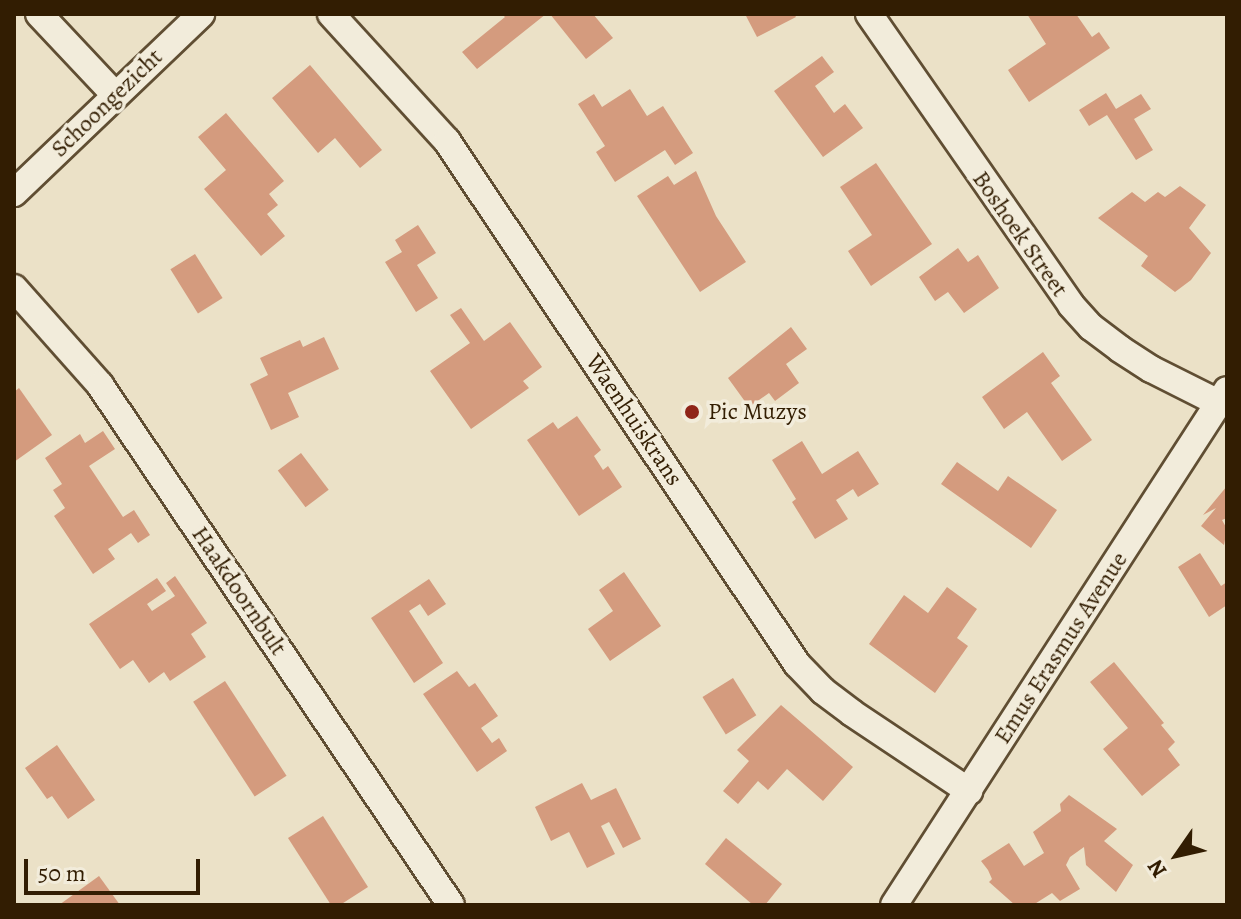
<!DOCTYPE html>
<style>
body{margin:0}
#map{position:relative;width:1241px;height:919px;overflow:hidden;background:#ebe1c7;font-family:Alegreya,serif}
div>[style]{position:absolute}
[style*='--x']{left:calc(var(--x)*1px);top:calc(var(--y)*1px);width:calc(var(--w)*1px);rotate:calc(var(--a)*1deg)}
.building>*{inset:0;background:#d49b7e;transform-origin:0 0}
.roads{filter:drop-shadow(2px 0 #604e33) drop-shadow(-2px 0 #604e33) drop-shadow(0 2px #604e33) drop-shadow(0 -2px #604e33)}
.minor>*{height:26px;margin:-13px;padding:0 13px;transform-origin:13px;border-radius:13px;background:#f2ecdb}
.dots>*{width:22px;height:22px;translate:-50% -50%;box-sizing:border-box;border:4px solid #f2ecdb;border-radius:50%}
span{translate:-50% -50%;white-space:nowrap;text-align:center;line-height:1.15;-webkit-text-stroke:7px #f2ecdb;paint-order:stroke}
.street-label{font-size:24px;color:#321d02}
.poi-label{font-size:24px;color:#321d02}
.left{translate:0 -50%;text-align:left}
.frame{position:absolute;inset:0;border:16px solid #321d02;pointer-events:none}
.north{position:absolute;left:1137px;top:815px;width:80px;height:80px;-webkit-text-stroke:6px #f2ecdb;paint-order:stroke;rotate:236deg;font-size:22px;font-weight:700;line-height:32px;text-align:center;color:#321d02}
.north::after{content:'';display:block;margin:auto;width:28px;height:36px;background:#321d02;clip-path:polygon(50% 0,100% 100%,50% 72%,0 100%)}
.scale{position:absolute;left:24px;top:859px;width:176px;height:36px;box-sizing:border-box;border:4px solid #321d02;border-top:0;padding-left:10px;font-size:24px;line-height:28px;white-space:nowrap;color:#321d02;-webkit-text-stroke:6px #f2ecdb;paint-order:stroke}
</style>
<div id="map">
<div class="building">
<i style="clip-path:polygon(502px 14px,546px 14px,477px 69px,462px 52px,505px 17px)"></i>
<i style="clip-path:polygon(550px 14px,593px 14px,613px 38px,586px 59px)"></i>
<i style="clip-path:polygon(745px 14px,794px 14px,796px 17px,757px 37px)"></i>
<i style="clip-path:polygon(1027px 14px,1076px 14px,1092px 37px,1099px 32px,1110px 48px,1029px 102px,1008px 70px,1046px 44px)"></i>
<i style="clip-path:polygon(822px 56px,834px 72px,815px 86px,834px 113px,845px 104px,863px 128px,823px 157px,774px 91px)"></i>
<i style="clip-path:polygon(310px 65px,382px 150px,360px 168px,335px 138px,318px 153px,272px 98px)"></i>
<i style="clip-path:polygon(630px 89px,647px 116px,663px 106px,693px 153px,675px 165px,665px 150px,615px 182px,596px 152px,605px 146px,578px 104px,594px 94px,602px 107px)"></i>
<i style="clip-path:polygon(1106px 93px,1116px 109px,1141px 94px,1151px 109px,1134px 119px,1153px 150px,1136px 160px,1107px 115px,1089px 126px,1079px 110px)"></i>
<i style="clip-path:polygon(226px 113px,284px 181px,269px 194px,278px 205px,267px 214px,285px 236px,261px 256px,204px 189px,226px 170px,198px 137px)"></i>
<i style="clip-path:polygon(876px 163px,932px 244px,871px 286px,848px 251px,872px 235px,840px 187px)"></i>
<i style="clip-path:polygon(696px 171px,716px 216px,746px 262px,700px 292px,637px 196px,668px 176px,674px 185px)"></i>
<i style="clip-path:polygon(1180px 186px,1206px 205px,1189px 228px,1211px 253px,1191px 280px,1175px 292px,1141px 266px,1148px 256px,1098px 218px,1132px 192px,1145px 202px,1158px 192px,1165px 197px)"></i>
<i style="clip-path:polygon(418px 225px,436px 253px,417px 265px,438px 298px,416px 312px,385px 262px,402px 252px,395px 240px)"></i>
<i style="clip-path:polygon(958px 248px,968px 262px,978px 255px,999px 288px,964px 313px,948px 292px,935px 301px,919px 277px)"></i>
<i style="left:195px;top:254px;width:52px;height:29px;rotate:58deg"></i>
<i style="clip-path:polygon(461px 308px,484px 341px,510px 322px,542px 367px,523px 381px,529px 388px,471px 429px,430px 371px,470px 343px,450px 315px)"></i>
<i style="clip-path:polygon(791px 327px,807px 349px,786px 364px,799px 383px,775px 401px,769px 393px,749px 407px,728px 378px)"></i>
<i style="clip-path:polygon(324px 337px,339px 369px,288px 393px,299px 417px,271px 430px,250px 384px,268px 375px,260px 358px,300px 340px,303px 347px)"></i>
<i style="clip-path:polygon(1043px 352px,1060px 376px,1051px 383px,1092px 440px,1062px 461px,1027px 412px,1004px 429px,982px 397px)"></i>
<i style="clip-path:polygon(19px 388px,52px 435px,14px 462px,14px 392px)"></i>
<i style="clip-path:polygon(577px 416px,601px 450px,594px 456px,603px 470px,608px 466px,622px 487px,579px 516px,527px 440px,553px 422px,558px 429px)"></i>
<i style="clip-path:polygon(103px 431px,115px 449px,89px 466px,123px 517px,134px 510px,150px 535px,138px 543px,131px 533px,108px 549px,115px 559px,93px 574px,54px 516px,65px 508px,53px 490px,62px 484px,45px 458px,80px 434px,85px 443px)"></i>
<i style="clip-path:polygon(802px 441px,822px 474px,858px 451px,879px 484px,858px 497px,853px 489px,836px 500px,848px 519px,815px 539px,792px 502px,796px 499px,772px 460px)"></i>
<i style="left:301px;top:453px;width:46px;height:29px;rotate:53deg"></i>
<i style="clip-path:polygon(957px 462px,998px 491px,1008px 476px,1057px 510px,1031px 548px,941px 484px)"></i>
<i style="clip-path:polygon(1227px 486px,1227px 518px,1222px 520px,1227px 529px,1224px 545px,1201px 526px,1216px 508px,1203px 515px)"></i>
<i style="clip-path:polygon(1200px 553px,1221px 586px,1227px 582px,1227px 605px,1209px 617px,1178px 567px)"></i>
<i style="clip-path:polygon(624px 572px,661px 626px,610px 661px,588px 629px,613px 611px,599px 590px)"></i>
<i style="clip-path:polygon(175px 576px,207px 623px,191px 634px,206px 657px,170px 681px,164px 672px,149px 683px,133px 660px,120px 669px,89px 624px,157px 578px,166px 591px,147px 604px,152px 611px,175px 596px,166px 583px)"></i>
<i style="clip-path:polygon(429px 579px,446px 604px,428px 616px,420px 604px,409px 611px,443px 663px,414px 683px,371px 618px)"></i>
<i style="clip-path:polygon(947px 587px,977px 609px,957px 638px,968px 646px,935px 693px,869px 644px,904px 595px,928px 613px)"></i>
<i style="clip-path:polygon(1114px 662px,1164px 723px,1161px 725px,1175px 742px,1168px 749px,1180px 765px,1142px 796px,1103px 749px,1128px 728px,1090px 682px)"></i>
<i style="clip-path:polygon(457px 671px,469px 687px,475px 683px,498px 716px,481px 728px,492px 743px,499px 738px,507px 751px,477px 772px,423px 694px)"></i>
<i style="left:733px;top:678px;width:44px;height:36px;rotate:58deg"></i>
<i style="left:225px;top:681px;width:113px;height:38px;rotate:57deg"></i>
<i style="clip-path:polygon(781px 705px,853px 767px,823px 801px,787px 769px,768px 790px,758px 781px,738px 804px,723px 791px,749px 761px,737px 750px)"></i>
<i style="clip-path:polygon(57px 745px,95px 800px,68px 819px,52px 796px,47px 799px,25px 768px)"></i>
<i style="clip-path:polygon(582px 783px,591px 800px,616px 788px,641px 839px,623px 848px,609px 822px,601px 826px,615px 854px,587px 868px,569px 832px,551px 841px,535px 807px)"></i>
<i style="clip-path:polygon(1069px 795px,1117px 829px,1104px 841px,1133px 865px,1116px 892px,1086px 865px,1084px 847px,1070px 857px,1066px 865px,1080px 889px,1060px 901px,1052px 893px,1033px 905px,1015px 905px,989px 882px,992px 879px,988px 870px,981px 861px,1009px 843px,1024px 866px,1044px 853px,1033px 832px,1061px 811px,1060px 804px)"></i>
<i style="clip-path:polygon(323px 816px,368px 887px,340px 905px,331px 905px,288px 838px)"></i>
<i style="clip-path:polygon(726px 838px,782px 884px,765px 905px,753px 905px,705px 864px)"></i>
<i style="clip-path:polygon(99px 876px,120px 905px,59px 905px)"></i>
</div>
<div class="roads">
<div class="minor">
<i style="--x:39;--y:14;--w:111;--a:46.8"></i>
<i style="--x:331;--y:14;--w:172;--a:47.6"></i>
<i style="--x:447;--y:141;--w:629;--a:56.21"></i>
<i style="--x:797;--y:664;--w:37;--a:46"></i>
<i style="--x:823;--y:691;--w:36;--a:37"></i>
<i style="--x:852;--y:713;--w:141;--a:33.7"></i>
<i style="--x:869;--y:14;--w:354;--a:55.2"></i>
<i style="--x:1071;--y:305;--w:30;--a:48"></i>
<i style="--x:1091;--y:327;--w:36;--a:37"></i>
<i style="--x:1120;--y:349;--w:37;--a:33"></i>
<i style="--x:1151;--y:369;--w:76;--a:26.6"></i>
<i style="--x:14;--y:193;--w:259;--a:-43.7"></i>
<i style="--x:14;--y:288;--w:130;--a:48.4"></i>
<i style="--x:100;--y:385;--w:627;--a:55.98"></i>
<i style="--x:894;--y:905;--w:613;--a:-57.11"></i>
</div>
</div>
<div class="dots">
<i style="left:692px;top:412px;background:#8f2418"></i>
</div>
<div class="street-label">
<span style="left:107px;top:103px;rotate:-44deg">Schoongezicht</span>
<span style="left:1020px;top:234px;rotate:55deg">Boshoek Street</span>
<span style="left:634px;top:420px;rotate:56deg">Waenhuiskrans</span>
<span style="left:239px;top:591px;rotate:56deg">Haakdoornbult</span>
<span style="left:1061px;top:648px;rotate:-57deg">Emus Erasmus Avenue</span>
</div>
<div class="poi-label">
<span class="left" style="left:708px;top:412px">Pic Muzys</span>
</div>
<div class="frame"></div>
<div class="north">N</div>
<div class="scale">50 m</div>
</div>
